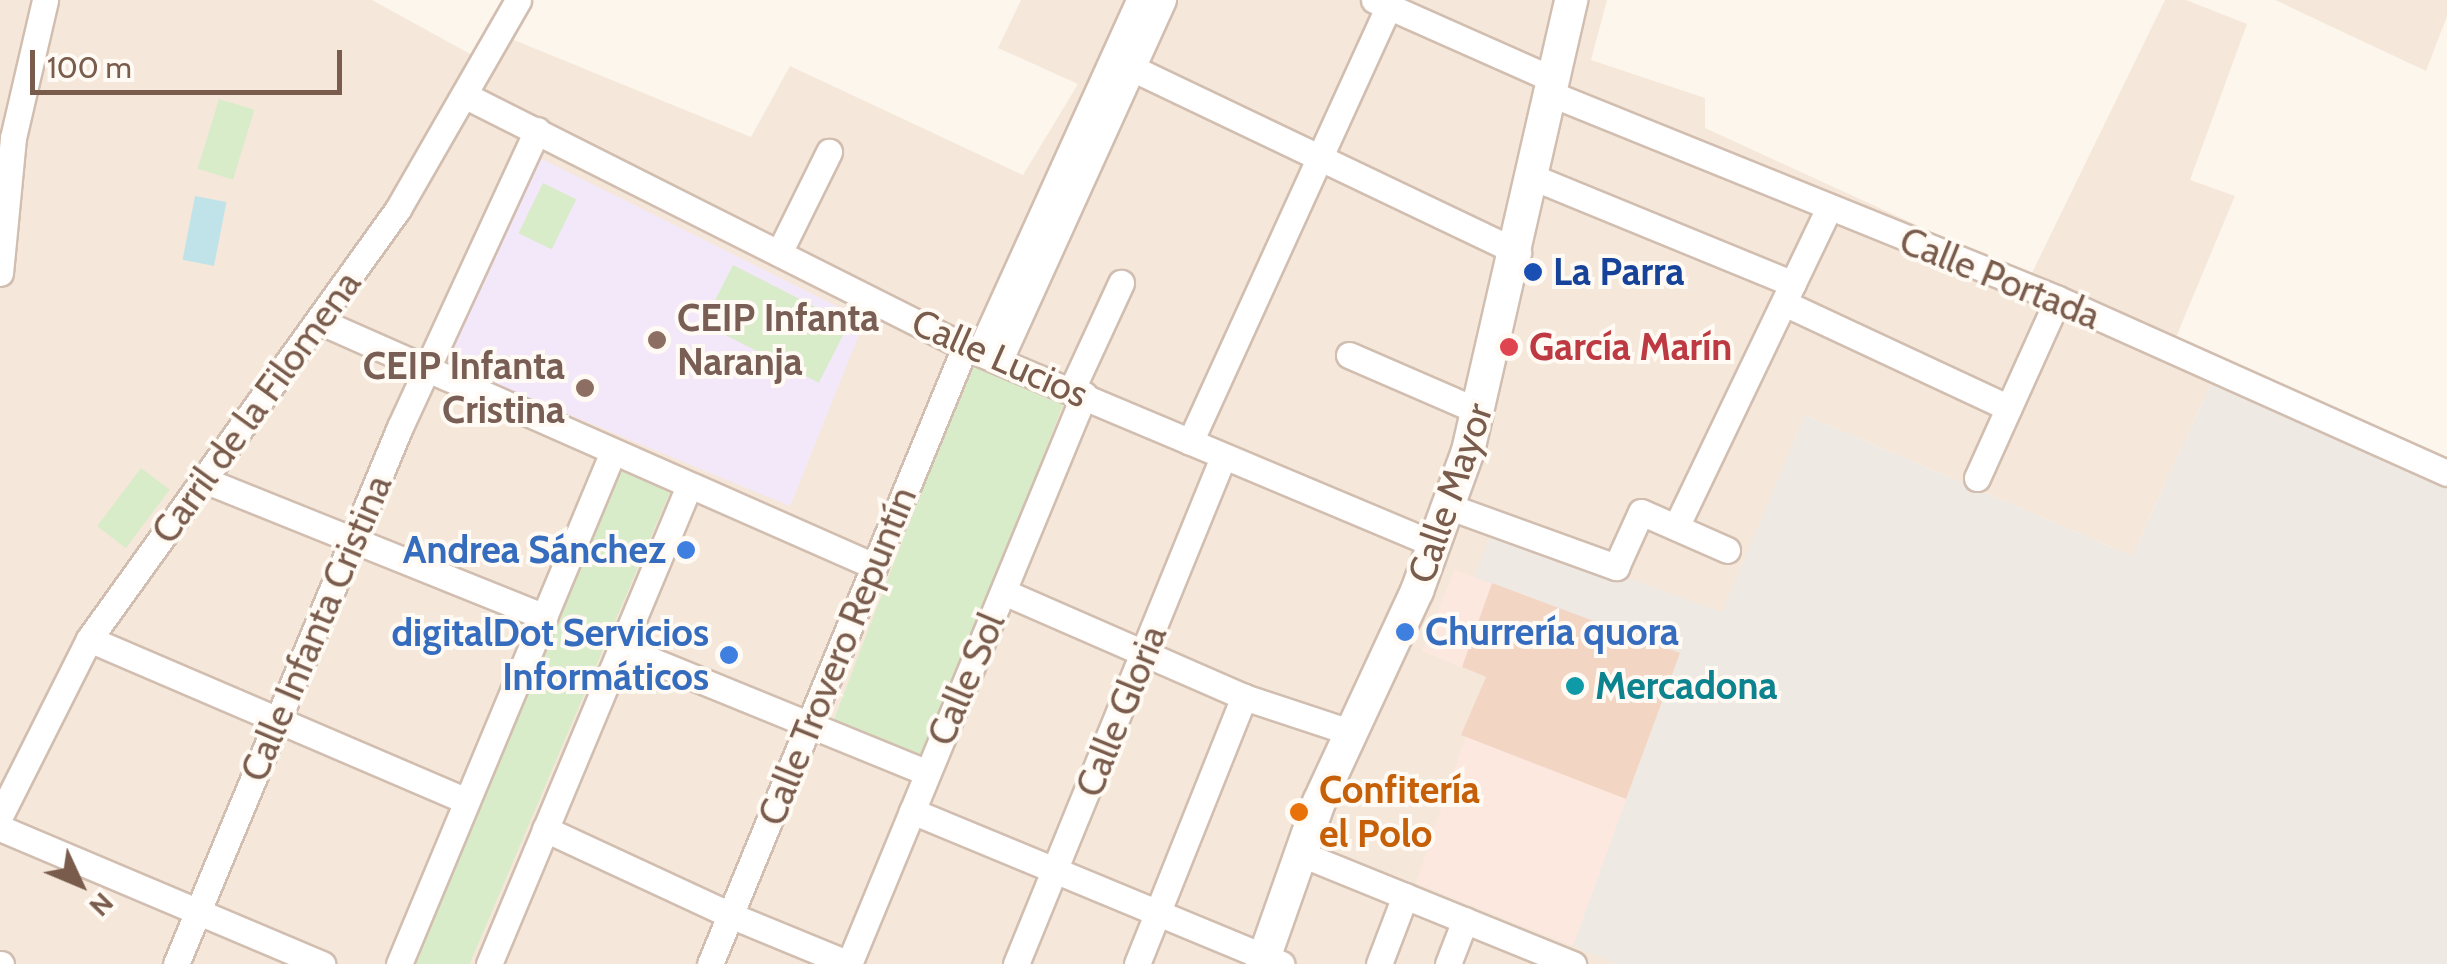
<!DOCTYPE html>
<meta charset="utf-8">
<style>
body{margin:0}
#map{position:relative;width:2447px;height:964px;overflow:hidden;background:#fdf6ec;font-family:Cabin,sans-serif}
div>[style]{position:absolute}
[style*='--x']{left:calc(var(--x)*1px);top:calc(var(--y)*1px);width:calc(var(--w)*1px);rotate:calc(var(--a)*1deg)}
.residential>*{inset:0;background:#f5e8da}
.commercial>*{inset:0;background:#fde8e0}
.industrial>*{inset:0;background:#efe9e4}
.education>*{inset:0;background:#f3e8fa}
.green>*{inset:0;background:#d8ecc9;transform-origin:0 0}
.water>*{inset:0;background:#bfe3e8;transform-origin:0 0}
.building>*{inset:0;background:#f3d5c3}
.roads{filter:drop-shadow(2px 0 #d1beb0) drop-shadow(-2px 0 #d1beb0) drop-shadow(0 2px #d1beb0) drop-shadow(0 -2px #d1beb0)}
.minor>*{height:25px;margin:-12.5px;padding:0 12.5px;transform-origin:12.5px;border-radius:12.5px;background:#fff}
.secondary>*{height:32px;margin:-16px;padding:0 16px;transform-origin:16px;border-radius:16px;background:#fff}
.dots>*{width:28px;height:28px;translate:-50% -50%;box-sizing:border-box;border:5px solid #fffaf3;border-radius:50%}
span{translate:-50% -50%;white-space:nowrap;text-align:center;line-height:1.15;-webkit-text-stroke:8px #fffaf3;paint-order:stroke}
.transit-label{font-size:38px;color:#164399;font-weight:700}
.left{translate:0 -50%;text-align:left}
.street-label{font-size:38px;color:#7a5c4d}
.education-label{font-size:38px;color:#785e54;font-weight:700}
.right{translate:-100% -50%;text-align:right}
.health-label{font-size:38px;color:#be3a42;font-weight:700}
.shop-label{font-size:38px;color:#366cbe;font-weight:700}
.culture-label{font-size:38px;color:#0d838f;font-weight:700}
.food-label{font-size:38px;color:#c56008;font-weight:700}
.north{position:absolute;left:30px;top:834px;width:100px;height:100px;-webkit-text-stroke:8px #fffaf3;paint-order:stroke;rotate:134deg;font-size:28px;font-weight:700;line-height:40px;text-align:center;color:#7a5c4d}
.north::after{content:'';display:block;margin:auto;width:35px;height:45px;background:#7a5c4d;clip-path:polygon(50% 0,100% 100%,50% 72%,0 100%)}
.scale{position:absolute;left:30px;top:50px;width:312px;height:45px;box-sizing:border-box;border:5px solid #7a5c4d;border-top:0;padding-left:12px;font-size:30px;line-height:35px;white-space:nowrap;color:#7a5c4d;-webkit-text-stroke:8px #fffaf3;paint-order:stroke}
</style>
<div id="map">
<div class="residential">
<i style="clip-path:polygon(0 0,372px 0,492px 66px,507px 37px,751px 137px,790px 66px,1023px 175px,1078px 84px,998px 48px,1021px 0,1607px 0,1591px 60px,1705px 98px,1705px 128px,2030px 277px,2165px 0,2186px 0,2247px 24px,2190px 180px,2235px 196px,2174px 342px,2220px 364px,2132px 556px,1805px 415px,1722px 613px,1680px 653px,1573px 945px,1617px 964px,0 964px)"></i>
<i style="clip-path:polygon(2275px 0,2447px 0,2447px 16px,2426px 71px)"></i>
</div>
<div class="commercial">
<i style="clip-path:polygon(1455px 570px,1680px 653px,1573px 946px,1416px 883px,1486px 677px,1422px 651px)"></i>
</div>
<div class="industrial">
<i style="clip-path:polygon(2220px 364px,2447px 467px,2447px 964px,1617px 964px,1573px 946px,1679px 653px,1474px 577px,1493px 529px,1722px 612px,1805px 415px,2132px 556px)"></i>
</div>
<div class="education">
<i style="clip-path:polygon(542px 159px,865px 320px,790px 506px,454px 367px,449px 360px,532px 163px)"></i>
</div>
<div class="green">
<i style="left:219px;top:99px;width:37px;height:73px;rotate:17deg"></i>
<i style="left:543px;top:183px;width:37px;height:56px;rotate:26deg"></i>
<i style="left:733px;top:265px;width:130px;height:66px;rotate:27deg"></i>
<i style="left:970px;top:365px;width:101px;height:389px;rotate:21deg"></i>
<i style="left:618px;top:466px;width:58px;height:539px;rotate:23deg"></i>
<i style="left:141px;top:468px;width:36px;height:73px;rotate:37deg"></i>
</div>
<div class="water">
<i style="left:195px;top:196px;width:32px;height:65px;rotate:11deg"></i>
</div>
<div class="building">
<i style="clip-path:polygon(1492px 583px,1680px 653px,1626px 799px,1461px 735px,1486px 677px,1462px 667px)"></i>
</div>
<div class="roads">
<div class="minor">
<i style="--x:1374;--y:0;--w:195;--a:23.9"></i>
<i style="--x:1113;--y:59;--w:449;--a:25.5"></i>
<i style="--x:1549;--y:93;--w:549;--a:22.03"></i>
<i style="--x:2058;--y:299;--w:426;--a:24.1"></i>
<i style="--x:468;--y:97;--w:556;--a:26.7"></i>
<i style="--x:965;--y:347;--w:511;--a:22.8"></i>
<i style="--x:1530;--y:176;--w:284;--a:22.3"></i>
<i style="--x:779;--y:253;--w:113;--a:-63.7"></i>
<i style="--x:0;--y:273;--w:136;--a:-84.5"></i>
<i style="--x:13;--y:138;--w:142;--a:-76.9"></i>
<i style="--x:1784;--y:303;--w:248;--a:25"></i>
<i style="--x:319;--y:321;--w:607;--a:23.82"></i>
<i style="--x:980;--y:351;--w:385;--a:-65.6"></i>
<i style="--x:1349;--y:355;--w:143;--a:23.5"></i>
<i style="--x:1001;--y:357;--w:392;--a:-65.6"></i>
<i style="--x:1072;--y:389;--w:117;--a:-65.2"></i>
<i style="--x:1190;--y:442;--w:479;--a:-65.5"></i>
<i style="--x:1977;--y:478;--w:196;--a:-65.7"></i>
<i style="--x:204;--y:480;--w:367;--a:21.9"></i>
<i style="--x:1450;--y:507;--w:177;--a:19.9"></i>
<i style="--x:1616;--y:567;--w:60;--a:-65.6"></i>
<i style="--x:1641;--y:512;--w:94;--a:23.8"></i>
<i style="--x:1676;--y:527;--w:352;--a:-64.4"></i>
<i style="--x:1004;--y:592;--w:262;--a:23.6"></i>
<i style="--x:1244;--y:697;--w:112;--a:18.3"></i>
<i style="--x:89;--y:639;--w:411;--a:23.2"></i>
<i style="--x:619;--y:647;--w:331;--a:22.2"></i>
<i style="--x:912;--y:811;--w:400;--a:22.5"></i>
<i style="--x:0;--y:816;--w:198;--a:-63.3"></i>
<i style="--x:89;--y:639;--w:530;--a:-54.3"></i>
<i style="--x:398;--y:209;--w:241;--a:-60.1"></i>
<i style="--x:0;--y:828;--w:350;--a:22.9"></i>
<i style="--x:545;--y:829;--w:204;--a:24.9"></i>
<i style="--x:730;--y:915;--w:129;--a:22.4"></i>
<i style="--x:849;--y:964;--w:616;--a:-67.56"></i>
<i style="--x:1299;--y:853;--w:296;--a:22.1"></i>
<i style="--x:0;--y:964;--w:1;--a:0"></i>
<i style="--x:176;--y:964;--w:582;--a:-67.36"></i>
<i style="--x:400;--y:427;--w:327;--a:-65.2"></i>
<i style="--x:399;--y:964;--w:553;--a:-67.33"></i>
<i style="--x:489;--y:964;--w:518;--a:-67.3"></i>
<i style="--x:710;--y:964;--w:668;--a:-67.55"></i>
<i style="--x:1016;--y:964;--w:548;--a:-67.79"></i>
<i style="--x:1137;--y:964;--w:288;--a:-68.2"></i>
<i style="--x:1379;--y:964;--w:73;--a:-69.1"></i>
<i style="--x:1448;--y:964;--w:47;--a:-68.9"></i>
</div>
<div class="secondary">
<i style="--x:1262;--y:964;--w:172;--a:-70.6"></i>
<i style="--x:1319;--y:802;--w:233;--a:-65.1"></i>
<i style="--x:1417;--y:591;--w:149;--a:-70"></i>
<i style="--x:1468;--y:451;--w:463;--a:-77.1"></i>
</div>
</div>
<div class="dots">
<i style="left:1533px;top:272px;background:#1a4fb4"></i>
<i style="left:657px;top:340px;background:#8d6e63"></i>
<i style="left:1509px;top:347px;background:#e0444e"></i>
<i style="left:585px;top:388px;background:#8d6e63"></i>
<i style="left:686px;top:550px;background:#3f7fe0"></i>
<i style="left:1405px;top:632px;background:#3f7fe0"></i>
<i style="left:729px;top:655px;background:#3f7fe0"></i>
<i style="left:1575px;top:686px;background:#0f9aa8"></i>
<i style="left:1299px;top:812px;background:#e8710a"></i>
</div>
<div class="transit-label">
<span class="left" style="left:1553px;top:272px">La Parra</span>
</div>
<div class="street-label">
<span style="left:2000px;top:278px;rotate:22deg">Calle Portada</span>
<span style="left:1000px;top:358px;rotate:24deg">Calle Lucios</span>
<span style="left:256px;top:407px;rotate:-54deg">Carril de la Filomena</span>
<span style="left:1450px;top:493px;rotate:-71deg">Calle Mayor</span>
<span style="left:316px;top:628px;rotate:-67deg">Calle Infanta Cristina</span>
<span style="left:837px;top:656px;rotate:-68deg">Calle Trovero Repuntín</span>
<span style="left:966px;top:679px;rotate:-67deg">Calle Sol</span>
<span style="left:1121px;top:711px;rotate:-68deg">Calle Gloria</span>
</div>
<div class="education-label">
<span class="left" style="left:677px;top:340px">CEIP Infanta<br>Naranja</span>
<span class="right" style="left:565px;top:388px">CEIP Infanta<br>Cristina</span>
</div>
<div class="health-label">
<span class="left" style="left:1529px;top:347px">García Marín</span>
</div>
<div class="shop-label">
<span class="right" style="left:666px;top:550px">Andrea Sánchez</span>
<span class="left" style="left:1425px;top:632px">Churrería quora</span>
<span class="right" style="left:709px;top:655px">digitalDot Servicios<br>Informáticos</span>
</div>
<div class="culture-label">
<span class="left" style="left:1595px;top:686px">Mercadona</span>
</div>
<div class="food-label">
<span class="left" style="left:1319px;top:812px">Confitería<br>el Polo</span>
</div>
<div class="north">N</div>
<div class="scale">100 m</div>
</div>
